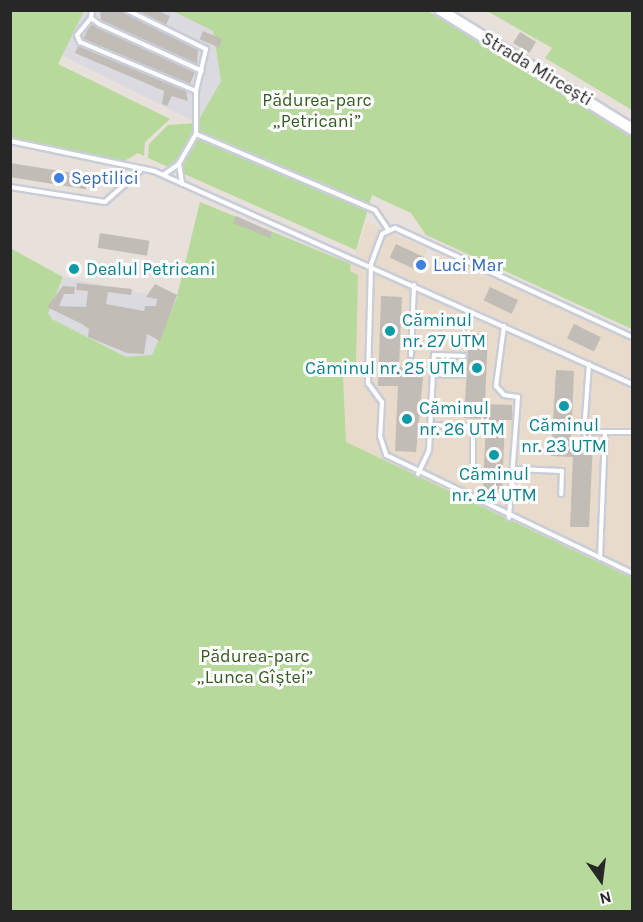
<!DOCTYPE html>
<meta charset="utf-8">
<style>
body{margin:0}
#map{position:relative;width:643px;height:922px;overflow:hidden;background:#e8e0da;font-family:Karla,sans-serif}
div>[style]{position:absolute}
[style*='--x']{left:calc(var(--x)*1px);top:calc(var(--y)*1px);width:calc(var(--w)*1px);rotate:calc(var(--a)*1deg)}
.industrial>*{inset:0;background:#dbdae1}
.education>*{inset:0;background:#e8dbcb}
.green>*{inset:0;background:#b8d99c}
.building>*{inset:0;background:#c1bcb6;transform-origin:0 0}
.roads{filter:drop-shadow(2px 0 #c9cdd8) drop-shadow(-2px 0 #c9cdd8) drop-shadow(0 2px #c9cdd8) drop-shadow(0 -2px #c9cdd8)}
.service>*{height:4px;margin:-2px;padding:0 2px;transform-origin:2px;border-radius:2px;background:#fff}
.secondary>*{height:10px;margin:-5px;padding:0 5px;transform-origin:5px;border-radius:5px;background:#fff}
.dots>*{width:16px;height:16px;translate:-50% -50%;box-sizing:border-box;border:3px solid #fff;border-radius:50%}
span{translate:-50% -50%;white-space:nowrap;text-align:center;line-height:1.15;-webkit-text-stroke:6px #fff;paint-order:stroke}
.street-label{font-size:18px;color:#272727}
.park-label{font-size:18px;color:#345b21}
.shop-label{font-size:18px;color:#366cbe}
.left{translate:0 -50%;text-align:left}
.culture-label{font-size:18px;color:#0d838f}
.right{translate:-100% -50%;text-align:right}
.frame{position:absolute;inset:0;border:12px solid #272727;pointer-events:none}
.north{position:absolute;left:571px;top:850px;width:60px;height:60px;-webkit-text-stroke:4px #fff;paint-order:stroke;rotate:166deg;font-size:16px;font-weight:700;line-height:24px;text-align:center;color:#272727}
.north::after{content:'';display:block;margin:auto;width:21px;height:27px;background:#272727;clip-path:polygon(50% 0,100% 100%,50% 72%,0 100%)}
</style>
<div id="map">
<div class="industrial">
<i style="clip-path:polygon(84px 11px,173px 11px,213px 31px,221px 81px,197px 123px,61px 55px)"></i>
<i style="clip-path:polygon(63px 277px,176px 300px,152px 356px,126px 357px,52px 319px,48px 313px)"></i>
</div>
<div class="education">
<i style="clip-path:polygon(367px 222px,428px 249px,418px 270px,426px 275px,436px 253px,632px 341px,632px 578px,346px 442px,343px 377px,333px 363px,356px 363px,349px 271px)"></i>
</div>
<div class="green">
<i style="clip-path:polygon(11px 11px,84px 11px,58px 64px,170px 119px,145px 142px,144px 156px,138px 153px,121px 163px,11px 141px)"></i>
<i style="clip-path:polygon(173px 11px,428px 11px,632px 136px,632px 329px,426px 235px,411px 213px,372px 195px,356px 250px,148px 158px,149px 144px,168px 125px,197px 123px,221px 81px,213px 31px)"></i>
<i style="clip-path:polygon(487px 11px,632px 11px,632px 110px,545px 58px,552px 48px)"></i>
<i style="clip-path:polygon(200px 202px,351px 264px,350px 271px,358px 275px,356px 364px,333px 364px,343px 377px,346px 442px,632px 578px,632px 911px,11px 911px,10px 248px,63px 277px,48px 313px,52px 319px,126px 357px,152px 355px,176px 300px)"></i>
</div>
<div class="building">
<i style="clip-path:polygon(100px 10px,123px 10px,198px 49px,197px 64px,101px 20px)"></i>
<i style="clip-path:polygon(137px 10px,156px 10px,170px 16px,166px 25px)"></i>
<i style="clip-path:polygon(91px 24px,195px 72px,190px 84px,83px 39px)"></i>
<i style="left:203px;top:31px;width:21px;height:9px;rotate:23deg"></i>
<i style="left:520px;top:32px;width:19px;height:13px;rotate:32deg"></i>
<i style="clip-path:polygon(78px 46px,186px 91px,188px 101px,172px 96px,167px 106px,162px 104px,164px 91px,75px 53px)"></i>
<i style="left:10px;top:163px;width:79px;height:14px;rotate:9deg"></i>
<i style="clip-path:polygon(236px 216px,272px 232px,270px 238px,233px 223px)"></i>
<i style="left:100px;top:233px;width:50px;height:15px;rotate:9deg"></i>
<i style="left:396px;top:244px;width:31px;height:15px;rotate:25deg"></i>
<i style="clip-path:polygon(77px 283px,132px 289px,131px 295px,108px 292px,106px 304px,144px 311px,145px 306px,156px 306px,157px 299px,146px 297px,155px 284px,177px 295px,160px 341px,147px 334px,144px 354px,127px 353px,88px 337px,89px 329px,82px 324px,47px 307px,63px 286px,75px 287px,74px 294px,64px 294px,59px 306px,86px 307px,88px 291px,76px 290px)"></i>
<i style="left:490px;top:287px;width:31px;height:15px;rotate:25deg"></i>
<i style="clip-path:polygon(381px 296px,402px 297px,399px 367px,424px 367px,416px 452px,395px 451px,398px 386px,378px 386px)"></i>
<i style="left:574px;top:324px;width:30px;height:16px;rotate:26deg"></i>
<i style="clip-path:polygon(469px 333px,488px 334px,485px 404px,512px 405px,512px 420px,505px 420px,502px 490px,483px 490px,486px 419px,464px 418px)"></i>
<i style="clip-path:polygon(556px 370px,574px 371px,571px 441px,593px 442px,589px 527px,570px 527px,573px 457px,551px 456px)"></i>
</div>
<div class="roads">
<div class="service">
<i style="--x:92;--y:10;--w:8;--a:97"></i>
<i style="--x:91;--y:18;--w:10;--a:37"></i>
<i style="--x:99;--y:24;--w:113;--a:24.5"></i>
<i style="--x:127;--y:10;--w:88;--a:26.3"></i>
<i style="--x:206;--y:49;--w:43;--a:103.4"></i>
<i style="--x:196;--y:91;--w:43;--a:90"></i>
<i style="--x:196;--y:134;--w:34;--a:120"></i>
<i style="--x:179;--y:164;--w:19;--a:145"></i>
<i style="--x:91;--y:18;--w:22;--a:129"></i>
<i style="--x:77;--y:35;--w:8;--a:67"></i>
<i style="--x:80;--y:42;--w:126;--a:22.9"></i>
<i style="--x:196;--y:134;--w:194;--a:23"></i>
<i style="--x:375;--y:210;--w:23;--a:56"></i>
<i style="--x:10;--y:141;--w:147;--a:11.8"></i>
<i style="--x:154;--y:171;--w:523;--a:24.02"></i>
<i style="--x:179;--y:164;--w:20;--a:81"></i>
<i style="--x:10;--y:187;--w:96;--a:9"></i>
<i style="--x:105;--y:202;--w:47;--a:-41.5"></i>
<i style="--x:504;--y:326;--w:61;--a:97.6"></i>
<i style="--x:496;--y:386;--w:12;--a:48"></i>
<i style="--x:504;--y:395;--w:14;--a:8"></i>
<i style="--x:518;--y:397;--w:121;--a:94.3"></i>
<i style="--x:632;--y:337;--w:261;--a:-155.3"></i>
<i style="--x:395;--y:228;--w:14;--a:155"></i>
<i style="--x:382;--y:234;--w:33;--a:110"></i>
<i style="--x:371;--y:265;--w:118;--a:91.5"></i>
<i style="--x:368;--y:383;--w:24;--a:54"></i>
<i style="--x:382;--y:402;--w:34;--a:93"></i>
<i style="--x:380;--y:436;--w:20;--a:72"></i>
<i style="--x:386;--y:455;--w:273;--a:25.6"></i>
<i style="--x:411;--y:355;--w:70;--a:-87.5"></i>
<i style="--x:589;--y:364;--w:68;--a:94.2"></i>
<i style="--x:584;--y:432;--w:48;--a:0"></i>
<i style="--x:433;--y:374;--w:29;--a:2"></i>
<i style="--x:431;--y:425;--w:50;--a:2.3"></i>
<i style="--x:473;--y:427;--w:42;--a:90"></i>
<i style="--x:516;--y:469;--w:46;--a:2.5"></i>
<i style="--x:562;--y:471;--w:23;--a:92"></i>
<i style="--x:418;--y:474;--w:26;--a:-65"></i>
<i style="--x:429;--y:450;--w:95;--a:-87"></i>
<i style="--x:434;--y:355;--w:30;--a:2"></i>
<i style="--x:600;--y:558;--w:126;--a:-87.7"></i>
</div>
<div class="secondary">
<i style="--x:440;--y:10;--w:226;--a:31.8"></i>
</div>
</div>
<div class="dots">
<i style="left:59px;top:178px;background:#3f7fe0"></i>
<i style="left:421px;top:265px;background:#3f7fe0"></i>
<i style="left:74px;top:269px;background:#0f9aa8"></i>
<i style="left:390px;top:331px;background:#0f9aa8"></i>
<i style="left:477px;top:368px;background:#0f9aa8"></i>
<i style="left:564px;top:406px;background:#0f9aa8"></i>
<i style="left:407px;top:419px;background:#0f9aa8"></i>
<i style="left:494px;top:455px;background:#0f9aa8"></i>
</div>
<div class="street-label">
<span style="left:537px;top:69px;rotate:31deg">Strada Mircești</span>
</div>
<div class="park-label">
<span style="left:317px;top:111px">Pădurea-parc<br>„Petricani”</span>
<span style="left:255px;top:667px">Pădurea-parc<br>„Lunca Gîștei”</span>
</div>
<div class="shop-label">
<span class="left" style="left:71px;top:178px">Septilici</span>
<span class="left" style="left:433px;top:265px">Luci Mar</span>
</div>
<div class="culture-label">
<span class="left" style="left:86px;top:269px">Dealul Petricani</span>
<span class="left" style="left:402px;top:331px">Căminul<br>nr. 27 UTM</span>
<span class="right" style="left:465px;top:368px">Căminul nr. 25 UTM</span>
<span class="left" style="left:419px;top:419px">Căminul<br>nr. 26 UTM</span>
<span style="left:564px;top:436px">Căminul<br>nr. 23 UTM</span>
<span style="left:494px;top:485px">Căminul<br>nr. 24 UTM</span>
</div>
<div class="frame"></div>
<div class="north">N</div>
</div>
